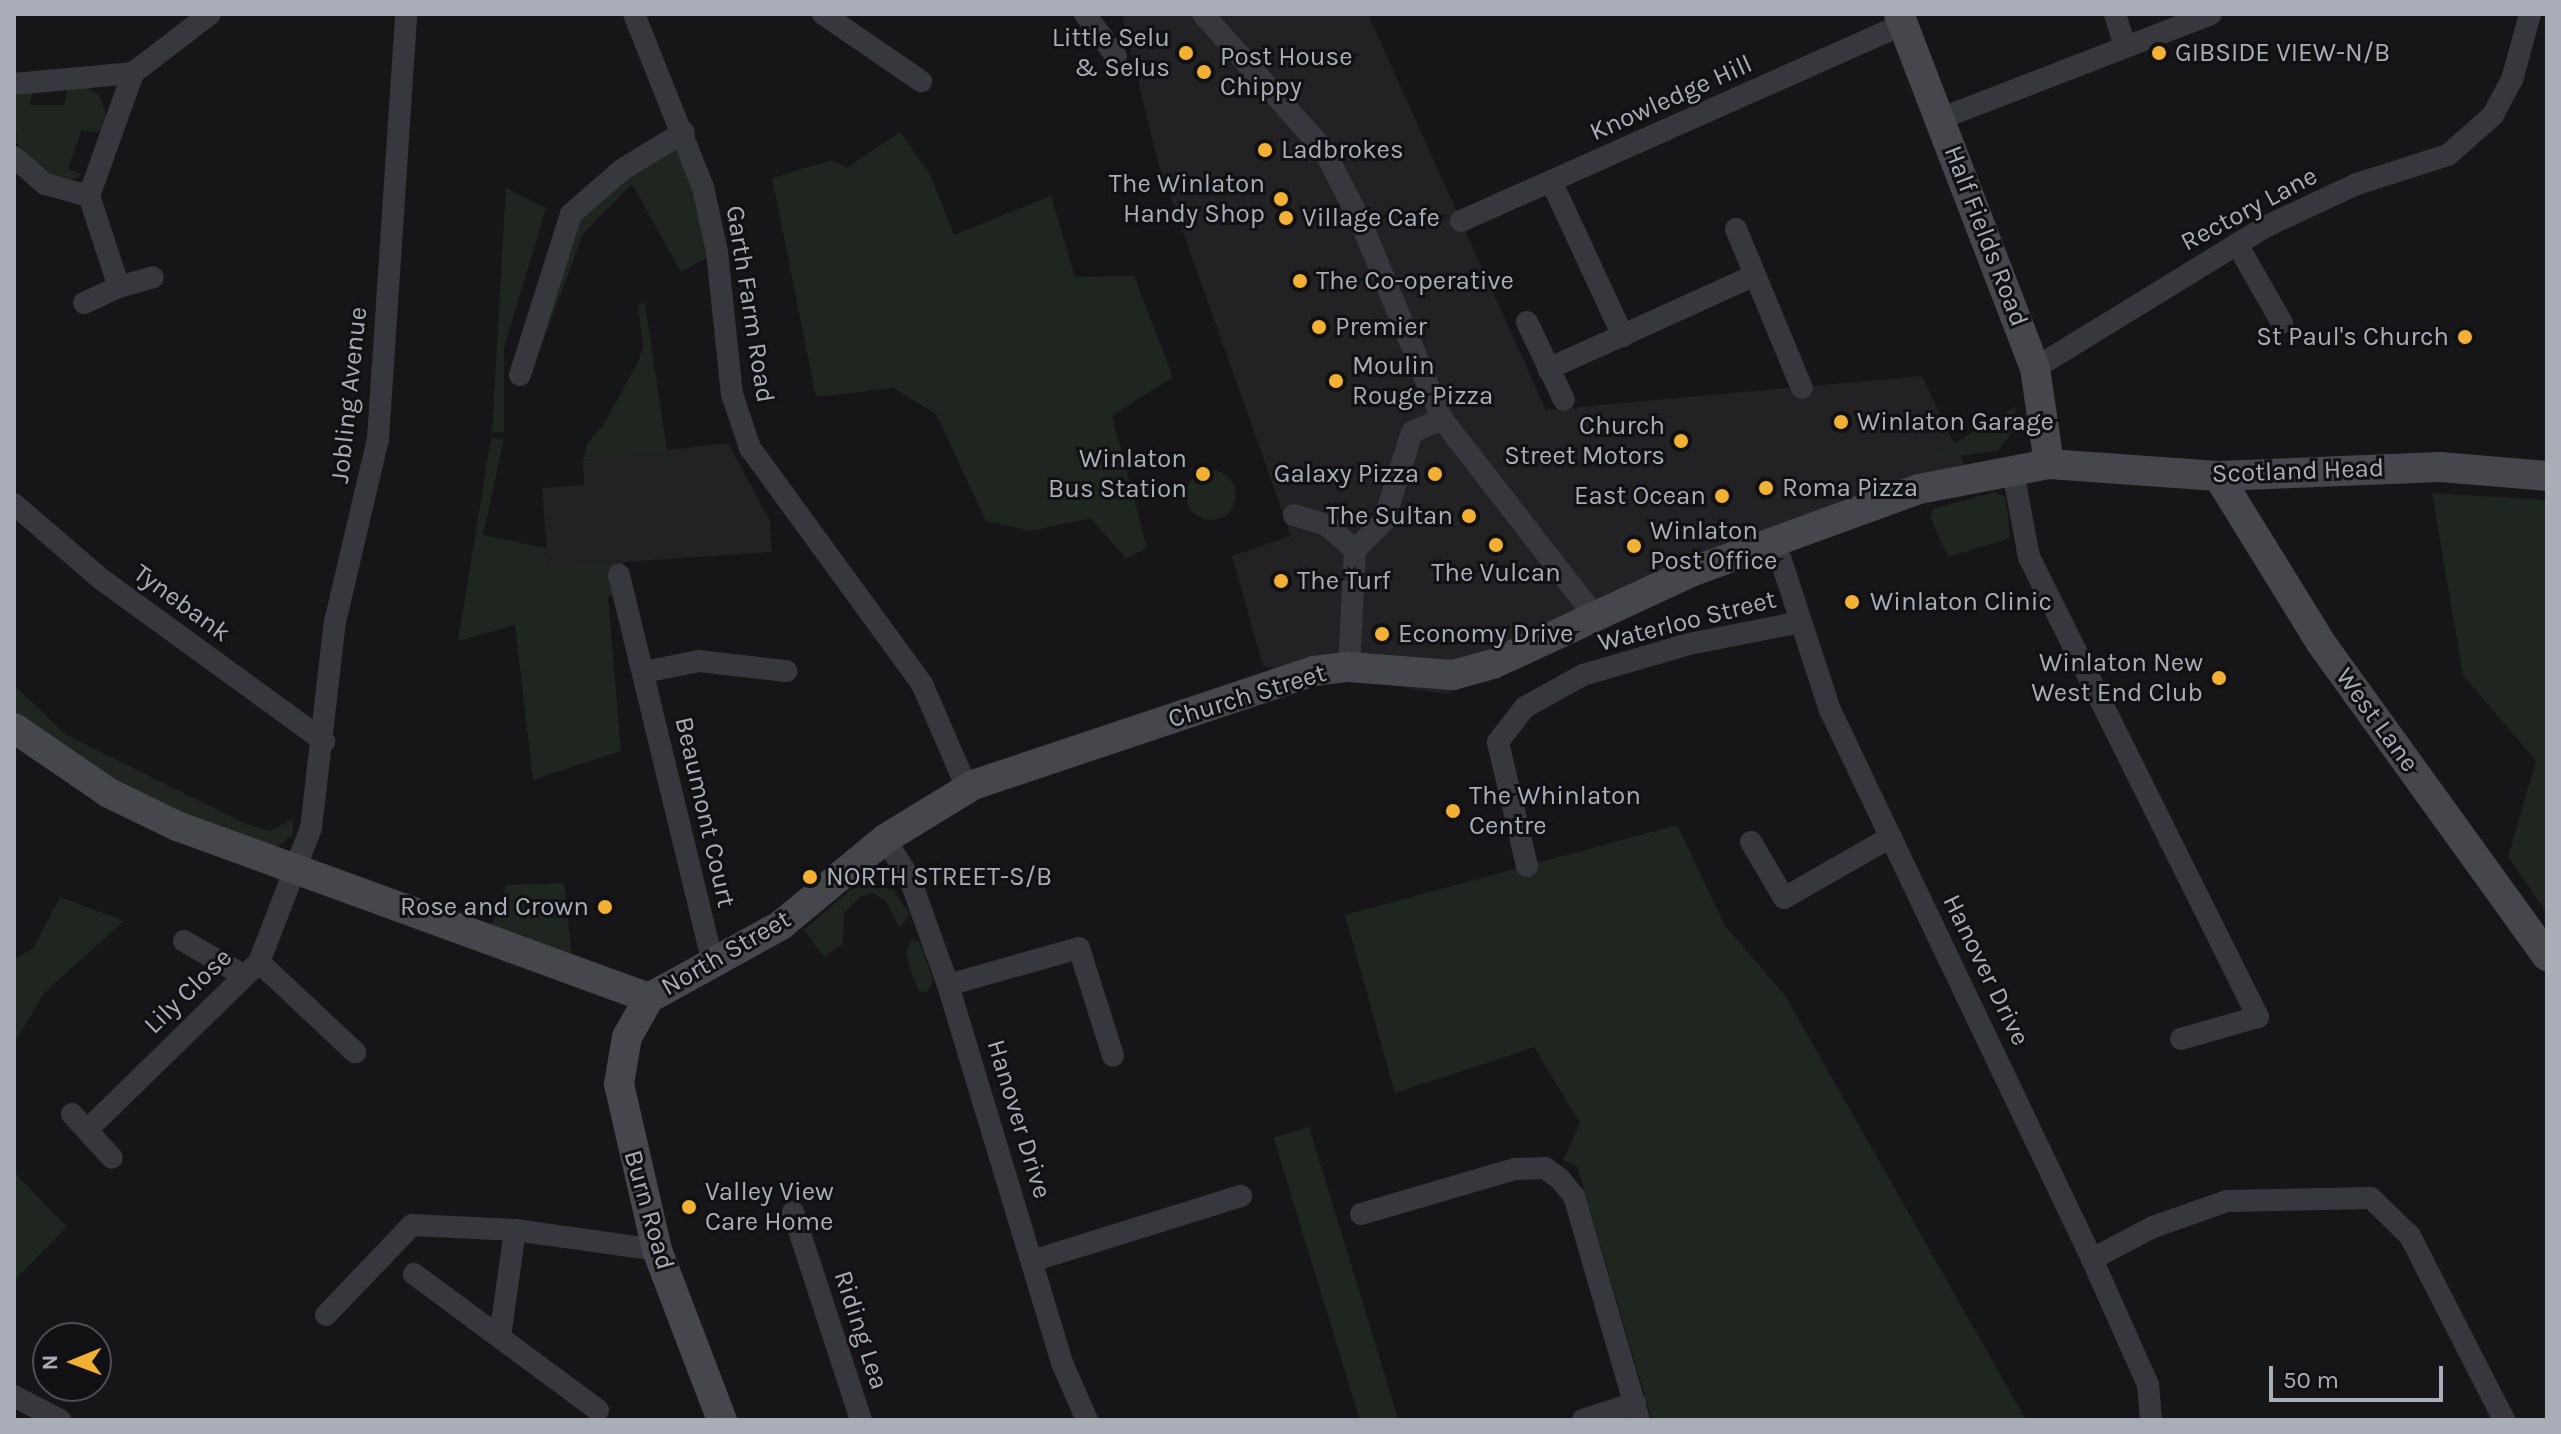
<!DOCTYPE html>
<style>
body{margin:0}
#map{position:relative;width:2561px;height:1434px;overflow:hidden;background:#161618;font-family:Karla,sans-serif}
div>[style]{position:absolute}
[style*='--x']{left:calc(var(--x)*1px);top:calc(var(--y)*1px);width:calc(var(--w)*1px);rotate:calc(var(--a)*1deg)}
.built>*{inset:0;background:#222225}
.green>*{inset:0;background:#1e261f;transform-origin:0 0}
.round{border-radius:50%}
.street>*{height:22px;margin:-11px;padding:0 11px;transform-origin:11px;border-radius:11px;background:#37383d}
.secondary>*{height:30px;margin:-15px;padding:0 15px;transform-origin:15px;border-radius:15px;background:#45474d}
.dots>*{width:22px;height:22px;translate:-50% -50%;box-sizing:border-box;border:4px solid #111113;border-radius:50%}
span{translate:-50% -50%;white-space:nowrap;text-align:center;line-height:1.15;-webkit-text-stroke:6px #111113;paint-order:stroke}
.poi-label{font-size:26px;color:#a8adb8}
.right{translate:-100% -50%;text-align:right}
.left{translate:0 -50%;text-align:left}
.street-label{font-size:26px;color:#a8adb8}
.frame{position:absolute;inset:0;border:16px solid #a8adb8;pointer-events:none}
.north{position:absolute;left:32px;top:1322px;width:80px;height:80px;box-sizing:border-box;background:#111113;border:2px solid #4d4f55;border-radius:50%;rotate:269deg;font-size:22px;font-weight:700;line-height:32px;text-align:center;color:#a8adb8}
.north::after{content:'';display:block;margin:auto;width:28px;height:36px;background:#f2b134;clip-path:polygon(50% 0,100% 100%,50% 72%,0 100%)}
.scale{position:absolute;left:2269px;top:1366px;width:174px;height:36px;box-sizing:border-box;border:4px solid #a8adb8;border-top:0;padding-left:10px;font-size:24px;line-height:28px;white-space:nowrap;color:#a8adb8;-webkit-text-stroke:6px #111113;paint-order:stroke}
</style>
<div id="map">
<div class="built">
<i style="clip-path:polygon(1122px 14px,1368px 14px,1546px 410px,1922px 376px,1965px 466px,1681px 565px,1446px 694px,1263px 666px,1232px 556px,1291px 536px,1157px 159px)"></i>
<i style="clip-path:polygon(728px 443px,770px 521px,772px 552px,548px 567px,542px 488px,584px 485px,583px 460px)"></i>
</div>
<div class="green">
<i style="clip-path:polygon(68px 86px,86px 87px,99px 95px,107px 116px,102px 132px,81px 131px,68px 169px,83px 175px,67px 182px,48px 178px,17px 143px,14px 99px,25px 89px,33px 90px,29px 105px,64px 105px)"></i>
<i style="clip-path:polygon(684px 132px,717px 252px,681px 272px,632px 184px,583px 234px,540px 350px,536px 343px,574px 221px)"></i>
<i style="clip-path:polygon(900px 132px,930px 174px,954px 235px,1051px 196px,1075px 277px,1134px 276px,1173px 377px,1112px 416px,1147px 548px,1126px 559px,1091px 518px,1030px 531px,986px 521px,936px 414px,893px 388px,816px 397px,772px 178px,832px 160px,847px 168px)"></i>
<i style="clip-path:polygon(506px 188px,546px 208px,504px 348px,504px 432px,492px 433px)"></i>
<i style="clip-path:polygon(645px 303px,667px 451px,583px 460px,587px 444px,604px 424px,638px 362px,643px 347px,638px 305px)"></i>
<i style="clip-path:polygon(2015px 407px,2015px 428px,1998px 451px,1927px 460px)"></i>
<i style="clip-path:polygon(491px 438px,504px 439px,483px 535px,546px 548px,548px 567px,624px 561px,623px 589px,608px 597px,621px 751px,533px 780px,515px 625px,458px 641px)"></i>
<i class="round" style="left:1186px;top:470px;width:50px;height:50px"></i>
<i style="clip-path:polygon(1995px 492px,2006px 498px,2010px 538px,1948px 557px,1930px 517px,1933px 509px)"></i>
<i style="clip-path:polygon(2432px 493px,2547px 500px,2547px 913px,2508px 857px,2536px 761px,2463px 675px)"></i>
<i style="clip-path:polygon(14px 685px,65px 734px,246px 824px,270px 831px,293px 819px,293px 834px,280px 845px,251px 854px,14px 728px)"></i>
<i style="clip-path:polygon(1677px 825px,1725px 926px,1785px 995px,2026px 1420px,1652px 1420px,1577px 1166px,1563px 1160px,1580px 1123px,1534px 1047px,1395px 1093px,1345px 915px)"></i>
<i style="clip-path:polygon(564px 883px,572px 958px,487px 936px,507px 885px)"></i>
<i style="clip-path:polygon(872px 883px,894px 891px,910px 915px,899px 928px,886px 901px,873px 893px,860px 897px,844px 913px,843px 944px,824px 957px,804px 930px,850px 890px)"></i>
<i style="clip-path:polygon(60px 897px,124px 921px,44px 993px,14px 1044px,14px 960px,33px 948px)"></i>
<i style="clip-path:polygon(911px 940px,919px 941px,933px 980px,927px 992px,919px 991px,912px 975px,906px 953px)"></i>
<i style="left:1309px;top:1127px;width:306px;height:37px;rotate:73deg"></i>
<i style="clip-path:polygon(14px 1172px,67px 1227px,14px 1281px)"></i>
</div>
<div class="street">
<i style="--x:634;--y:14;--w:186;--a:68.3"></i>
<i style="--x:703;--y:187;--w:66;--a:77.8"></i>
<i style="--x:717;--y:252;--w:143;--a:84"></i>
<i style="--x:732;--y:394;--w:57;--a:71.6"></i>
<i style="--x:750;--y:448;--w:292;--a:53.9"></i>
<i style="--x:922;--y:684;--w:113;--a:66.6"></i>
<i style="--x:823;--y:14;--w:119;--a:34.4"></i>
<i style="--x:1085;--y:14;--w:52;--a:53.6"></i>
<i style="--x:1203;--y:14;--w:182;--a:48.3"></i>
<i style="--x:1324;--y:150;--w:79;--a:62.8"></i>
<i style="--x:1360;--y:220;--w:215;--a:67.6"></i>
<i style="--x:1442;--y:419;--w:247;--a:52.2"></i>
<i style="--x:2115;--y:14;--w:34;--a:73"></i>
<i style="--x:14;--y:84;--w:120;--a:-5.3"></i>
<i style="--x:133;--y:73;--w:97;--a:-37.5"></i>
<i style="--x:1942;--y:118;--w:288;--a:-21.1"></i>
<i style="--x:14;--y:157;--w:41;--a:41.1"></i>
<i style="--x:45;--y:184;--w:46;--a:15.3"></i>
<i style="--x:89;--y:196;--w:131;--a:-70.3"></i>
<i style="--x:1552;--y:183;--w:169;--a:65.1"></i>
<i style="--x:1461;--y:221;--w:484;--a:-24"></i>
<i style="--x:1736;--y:229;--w:172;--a:67.5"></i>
<i style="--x:2237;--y:244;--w:91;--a:60.3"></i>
<i style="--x:119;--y:287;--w:35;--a:-16"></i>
<i style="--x:84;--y:303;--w:38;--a:-25"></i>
<i style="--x:119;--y:287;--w:96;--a:-108.2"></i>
<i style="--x:1527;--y:322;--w:86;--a:64.6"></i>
<i style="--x:2035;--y:368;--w:270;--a:-31.5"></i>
<i style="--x:2265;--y:227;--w:102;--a:-25.1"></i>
<i style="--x:2357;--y:184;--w:96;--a:-17.7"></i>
<i style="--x:2448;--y:155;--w:60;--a:-41.6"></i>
<i style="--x:2493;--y:115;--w:40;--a:-62"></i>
<i style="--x:2512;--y:80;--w:68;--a:-74.7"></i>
<i style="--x:1548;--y:369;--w:227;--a:-24.4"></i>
<i style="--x:520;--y:375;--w:169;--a:-72.4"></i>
<i style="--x:571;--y:214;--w:69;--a:-40.9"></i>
<i style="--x:623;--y:169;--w:71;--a:-31.2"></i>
<i style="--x:2013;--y:471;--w:87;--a:79.5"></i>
<i style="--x:2029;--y:557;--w:514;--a:63.53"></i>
<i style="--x:2258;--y:1017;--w:80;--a:164.1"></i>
<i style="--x:14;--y:504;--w:115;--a:40.8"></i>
<i style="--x:101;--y:579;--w:276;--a:36"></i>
<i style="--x:1294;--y:515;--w:34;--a:17"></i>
<i style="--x:1327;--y:525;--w:38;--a:42"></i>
<i style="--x:1775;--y:542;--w:177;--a:71.9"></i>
<i style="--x:1830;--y:710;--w:608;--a:64.49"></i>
<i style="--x:2092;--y:1259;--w:138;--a:66"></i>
<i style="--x:2148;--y:1385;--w:35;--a:85"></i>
<i style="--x:619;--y:575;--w:401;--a:76.4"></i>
<i style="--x:1349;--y:667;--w:117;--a:-87.1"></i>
<i style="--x:1355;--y:550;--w:41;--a:-45"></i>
<i style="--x:1384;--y:521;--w:93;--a:-72.5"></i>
<i style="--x:1412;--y:432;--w:33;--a:-23"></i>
<i style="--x:644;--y:672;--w:56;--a:-11.3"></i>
<i style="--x:699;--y:661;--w:88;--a:6.6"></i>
<i style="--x:885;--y:839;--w:47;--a:58"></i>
<i style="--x:910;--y:879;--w:113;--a:70.3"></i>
<i style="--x:948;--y:985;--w:397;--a:73.2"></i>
<i style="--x:1063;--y:1365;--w:60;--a:66.4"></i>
<i style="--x:1751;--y:842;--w:65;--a:59.5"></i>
<i style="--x:1784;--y:898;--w:123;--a:-29.7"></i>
<i style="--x:1527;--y:866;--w:127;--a:-103.2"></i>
<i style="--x:1498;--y:742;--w:44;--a:-52.4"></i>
<i style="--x:1525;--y:707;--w:66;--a:-28.9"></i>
<i style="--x:1583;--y:675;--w:110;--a:-16.3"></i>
<i style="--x:1689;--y:644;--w:114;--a:-11.1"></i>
<i style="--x:184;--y:941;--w:68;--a:30"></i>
<i style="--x:259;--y:962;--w:132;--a:43.2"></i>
<i style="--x:948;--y:985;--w:136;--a:-15.8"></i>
<i style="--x:1079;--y:948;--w:113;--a:72.5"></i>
<i style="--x:72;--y:1114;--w:59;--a:47.7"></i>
<i style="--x:87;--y:1130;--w:240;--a:-44.3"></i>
<i style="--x:259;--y:962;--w:144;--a:-68.8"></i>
<i style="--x:311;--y:828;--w:207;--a:-83.4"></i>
<i style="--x:335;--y:622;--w:188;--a:-76.8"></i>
<i style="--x:378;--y:439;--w:426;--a:-86.2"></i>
<i style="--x:793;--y:1212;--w:219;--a:71.9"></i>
<i style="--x:1361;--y:1214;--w:160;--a:-16.3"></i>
<i style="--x:1515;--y:1169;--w:30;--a:-2"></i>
<i style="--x:1545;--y:1168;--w:19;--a:36"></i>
<i style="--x:1560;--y:1179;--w:22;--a:51"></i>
<i style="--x:1574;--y:1196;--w:233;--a:73.8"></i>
<i style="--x:2092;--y:1259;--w:69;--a:-27.7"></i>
<i style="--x:2153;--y:1227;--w:78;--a:-19.4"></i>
<i style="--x:2227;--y:1201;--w:144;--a:-1.2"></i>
<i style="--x:2371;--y:1198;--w:54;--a:44.3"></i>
<i style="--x:2410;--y:1236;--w:207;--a:62.9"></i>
<i style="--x:1032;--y:1261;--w:219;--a:-17.3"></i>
<i style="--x:414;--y:1274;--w:229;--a:36.5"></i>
<i style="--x:326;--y:1315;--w:124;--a:-46.3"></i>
<i style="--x:412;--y:1225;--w:103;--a:2.8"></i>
<i style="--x:515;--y:1230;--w:143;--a:8"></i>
<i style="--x:500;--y:1337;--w:108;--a:-82"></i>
<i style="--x:14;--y:1396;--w:52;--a:27.6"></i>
<i style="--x:1583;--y:1420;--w:55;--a:-18.1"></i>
</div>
<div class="secondary">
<i style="--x:1899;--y:14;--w:379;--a:69"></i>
<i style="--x:2035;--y:368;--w:97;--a:81.7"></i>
<i style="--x:2218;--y:476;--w:196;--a:58.3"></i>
<i style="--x:2321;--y:643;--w:386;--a:54.2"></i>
<i style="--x:14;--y:728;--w:115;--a:34.4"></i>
<i style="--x:109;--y:793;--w:76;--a:25.9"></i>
<i style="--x:177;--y:826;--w:502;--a:20.02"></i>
<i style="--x:649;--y:998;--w:151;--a:-28.9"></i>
<i style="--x:781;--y:925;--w:135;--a:-39.6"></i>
<i style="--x:885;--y:839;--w:103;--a:-31.5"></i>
<i style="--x:973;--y:785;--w:360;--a:-18.5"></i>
<i style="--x:1314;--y:671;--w:35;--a:-7"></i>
<i style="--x:1349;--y:667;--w:104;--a:4.4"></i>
<i style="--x:1453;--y:675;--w:41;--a:-15.4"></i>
<i style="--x:1493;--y:664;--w:218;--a:-24.9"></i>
<i style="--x:1691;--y:572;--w:243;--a:-20"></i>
<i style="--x:1919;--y:489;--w:132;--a:-10.9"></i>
<i style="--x:2049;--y:464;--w:169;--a:4.1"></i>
<i style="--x:2218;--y:476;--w:222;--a:-2.3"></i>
<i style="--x:2440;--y:467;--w:107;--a:4.8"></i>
<i style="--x:649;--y:998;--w:45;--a:119.4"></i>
<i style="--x:627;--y:1037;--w:48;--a:99.7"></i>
<i style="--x:619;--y:1084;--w:170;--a:77.1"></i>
<i style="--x:657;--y:1250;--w:182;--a:69.1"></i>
</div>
<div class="dots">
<i style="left:1186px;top:53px;background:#f2b134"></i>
<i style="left:2159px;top:53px;background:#f2b134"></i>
<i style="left:1204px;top:72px;background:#f2b134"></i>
<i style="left:1265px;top:150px;background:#f2b134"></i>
<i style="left:1281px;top:199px;background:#f2b134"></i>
<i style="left:1286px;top:218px;background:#f2b134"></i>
<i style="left:1300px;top:281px;background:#f2b134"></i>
<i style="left:1319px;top:327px;background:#f2b134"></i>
<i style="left:2465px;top:337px;background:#f2b134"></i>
<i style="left:1336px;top:381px;background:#f2b134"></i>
<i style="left:1841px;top:422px;background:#f2b134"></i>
<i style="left:1681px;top:441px;background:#f2b134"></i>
<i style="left:1203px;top:474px;background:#f2b134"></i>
<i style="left:1435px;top:474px;background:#f2b134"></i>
<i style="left:1766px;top:488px;background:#f2b134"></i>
<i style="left:1722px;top:496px;background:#f2b134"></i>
<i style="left:1469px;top:516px;background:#f2b134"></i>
<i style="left:1496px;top:545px;background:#f2b134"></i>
<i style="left:1634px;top:546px;background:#f2b134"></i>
<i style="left:1281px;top:581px;background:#f2b134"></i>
<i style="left:1852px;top:602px;background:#f2b134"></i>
<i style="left:1382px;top:634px;background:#f2b134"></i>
<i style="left:2219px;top:678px;background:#f2b134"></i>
<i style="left:1453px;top:811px;background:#f2b134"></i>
<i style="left:810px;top:877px;background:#f2b134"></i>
<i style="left:605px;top:907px;background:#f2b134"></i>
<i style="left:689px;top:1207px;background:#f2b134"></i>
</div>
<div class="poi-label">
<span class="right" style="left:1170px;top:53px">Little Selu<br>&amp; Selus</span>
<span class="left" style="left:2175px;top:53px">GIBSIDE VIEW-N/B</span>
<span class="left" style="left:1220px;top:72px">Post House<br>Chippy</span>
<span class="left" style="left:1281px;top:150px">Ladbrokes</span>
<span class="right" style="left:1265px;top:199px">The Winlaton<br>Handy Shop</span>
<span class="left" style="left:1302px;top:218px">Village Cafe</span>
<span class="left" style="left:1316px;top:281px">The Co-operative</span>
<span class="left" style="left:1335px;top:327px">Premier</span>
<span class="right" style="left:2449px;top:337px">St Paul's Church</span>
<span class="left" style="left:1352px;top:381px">Moulin<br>Rouge Pizza</span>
<span class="left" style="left:1857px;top:422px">Winlaton Garage</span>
<span class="right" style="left:1665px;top:441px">Church<br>Street Motors</span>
<span class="right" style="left:1187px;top:474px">Winlaton<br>Bus Station</span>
<span class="right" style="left:1419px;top:474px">Galaxy Pizza</span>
<span class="left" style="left:1782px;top:488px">Roma Pizza</span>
<span class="right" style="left:1706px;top:496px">East Ocean</span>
<span class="right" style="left:1453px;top:516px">The Sultan</span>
<span class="left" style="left:1650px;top:546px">Winlaton<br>Post Office</span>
<span style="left:1496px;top:573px">The Vulcan</span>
<span class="left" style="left:1297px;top:581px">The Turf</span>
<span class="left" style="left:1870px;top:602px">Winlaton Clinic</span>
<span class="left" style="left:1398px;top:634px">Economy Drive</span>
<span class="right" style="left:2203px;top:678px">Winlaton New<br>West End Club</span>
<span class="left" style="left:1469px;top:811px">The Whinlaton<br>Centre</span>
<span class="left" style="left:826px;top:877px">NORTH STREET-S/B</span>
<span class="right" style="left:589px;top:907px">Rose and Crown</span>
<span class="left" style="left:705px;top:1207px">Valley View<br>Care Home</span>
</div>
<div class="street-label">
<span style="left:1671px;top:98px;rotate:-24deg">Knowledge Hill</span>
<span style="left:2249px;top:209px;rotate:-28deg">Rectory Lane</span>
<span style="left:1986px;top:236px;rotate:69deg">Half Fields Road</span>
<span style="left:750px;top:304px;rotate:81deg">Garth Farm Road</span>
<span style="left:349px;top:395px;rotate:-84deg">Jobling Avenue</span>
<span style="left:2298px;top:471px;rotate:-2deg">Scotland Head</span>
<span style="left:182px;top:603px;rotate:36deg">Tynebank</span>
<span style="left:1687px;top:621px;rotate:-14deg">Waterloo Street</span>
<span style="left:1247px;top:696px;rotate:-17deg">Church Street</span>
<span style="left:2377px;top:720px;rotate:54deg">West Lane</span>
<span style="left:705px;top:812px;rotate:77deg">Beaumont Court</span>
<span style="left:726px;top:953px;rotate:-30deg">North Street</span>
<span style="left:1986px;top:970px;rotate:64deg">Hanover Drive</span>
<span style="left:188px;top:991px;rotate:-44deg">Lily Close</span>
<span style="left:1019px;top:1119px;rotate:73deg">Hanover Drive</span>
<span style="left:649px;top:1210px;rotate:74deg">Burn Road</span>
<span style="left:861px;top:1330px;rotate:72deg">Riding Lea</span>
</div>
<div class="frame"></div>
<div class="north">N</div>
<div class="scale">50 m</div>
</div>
